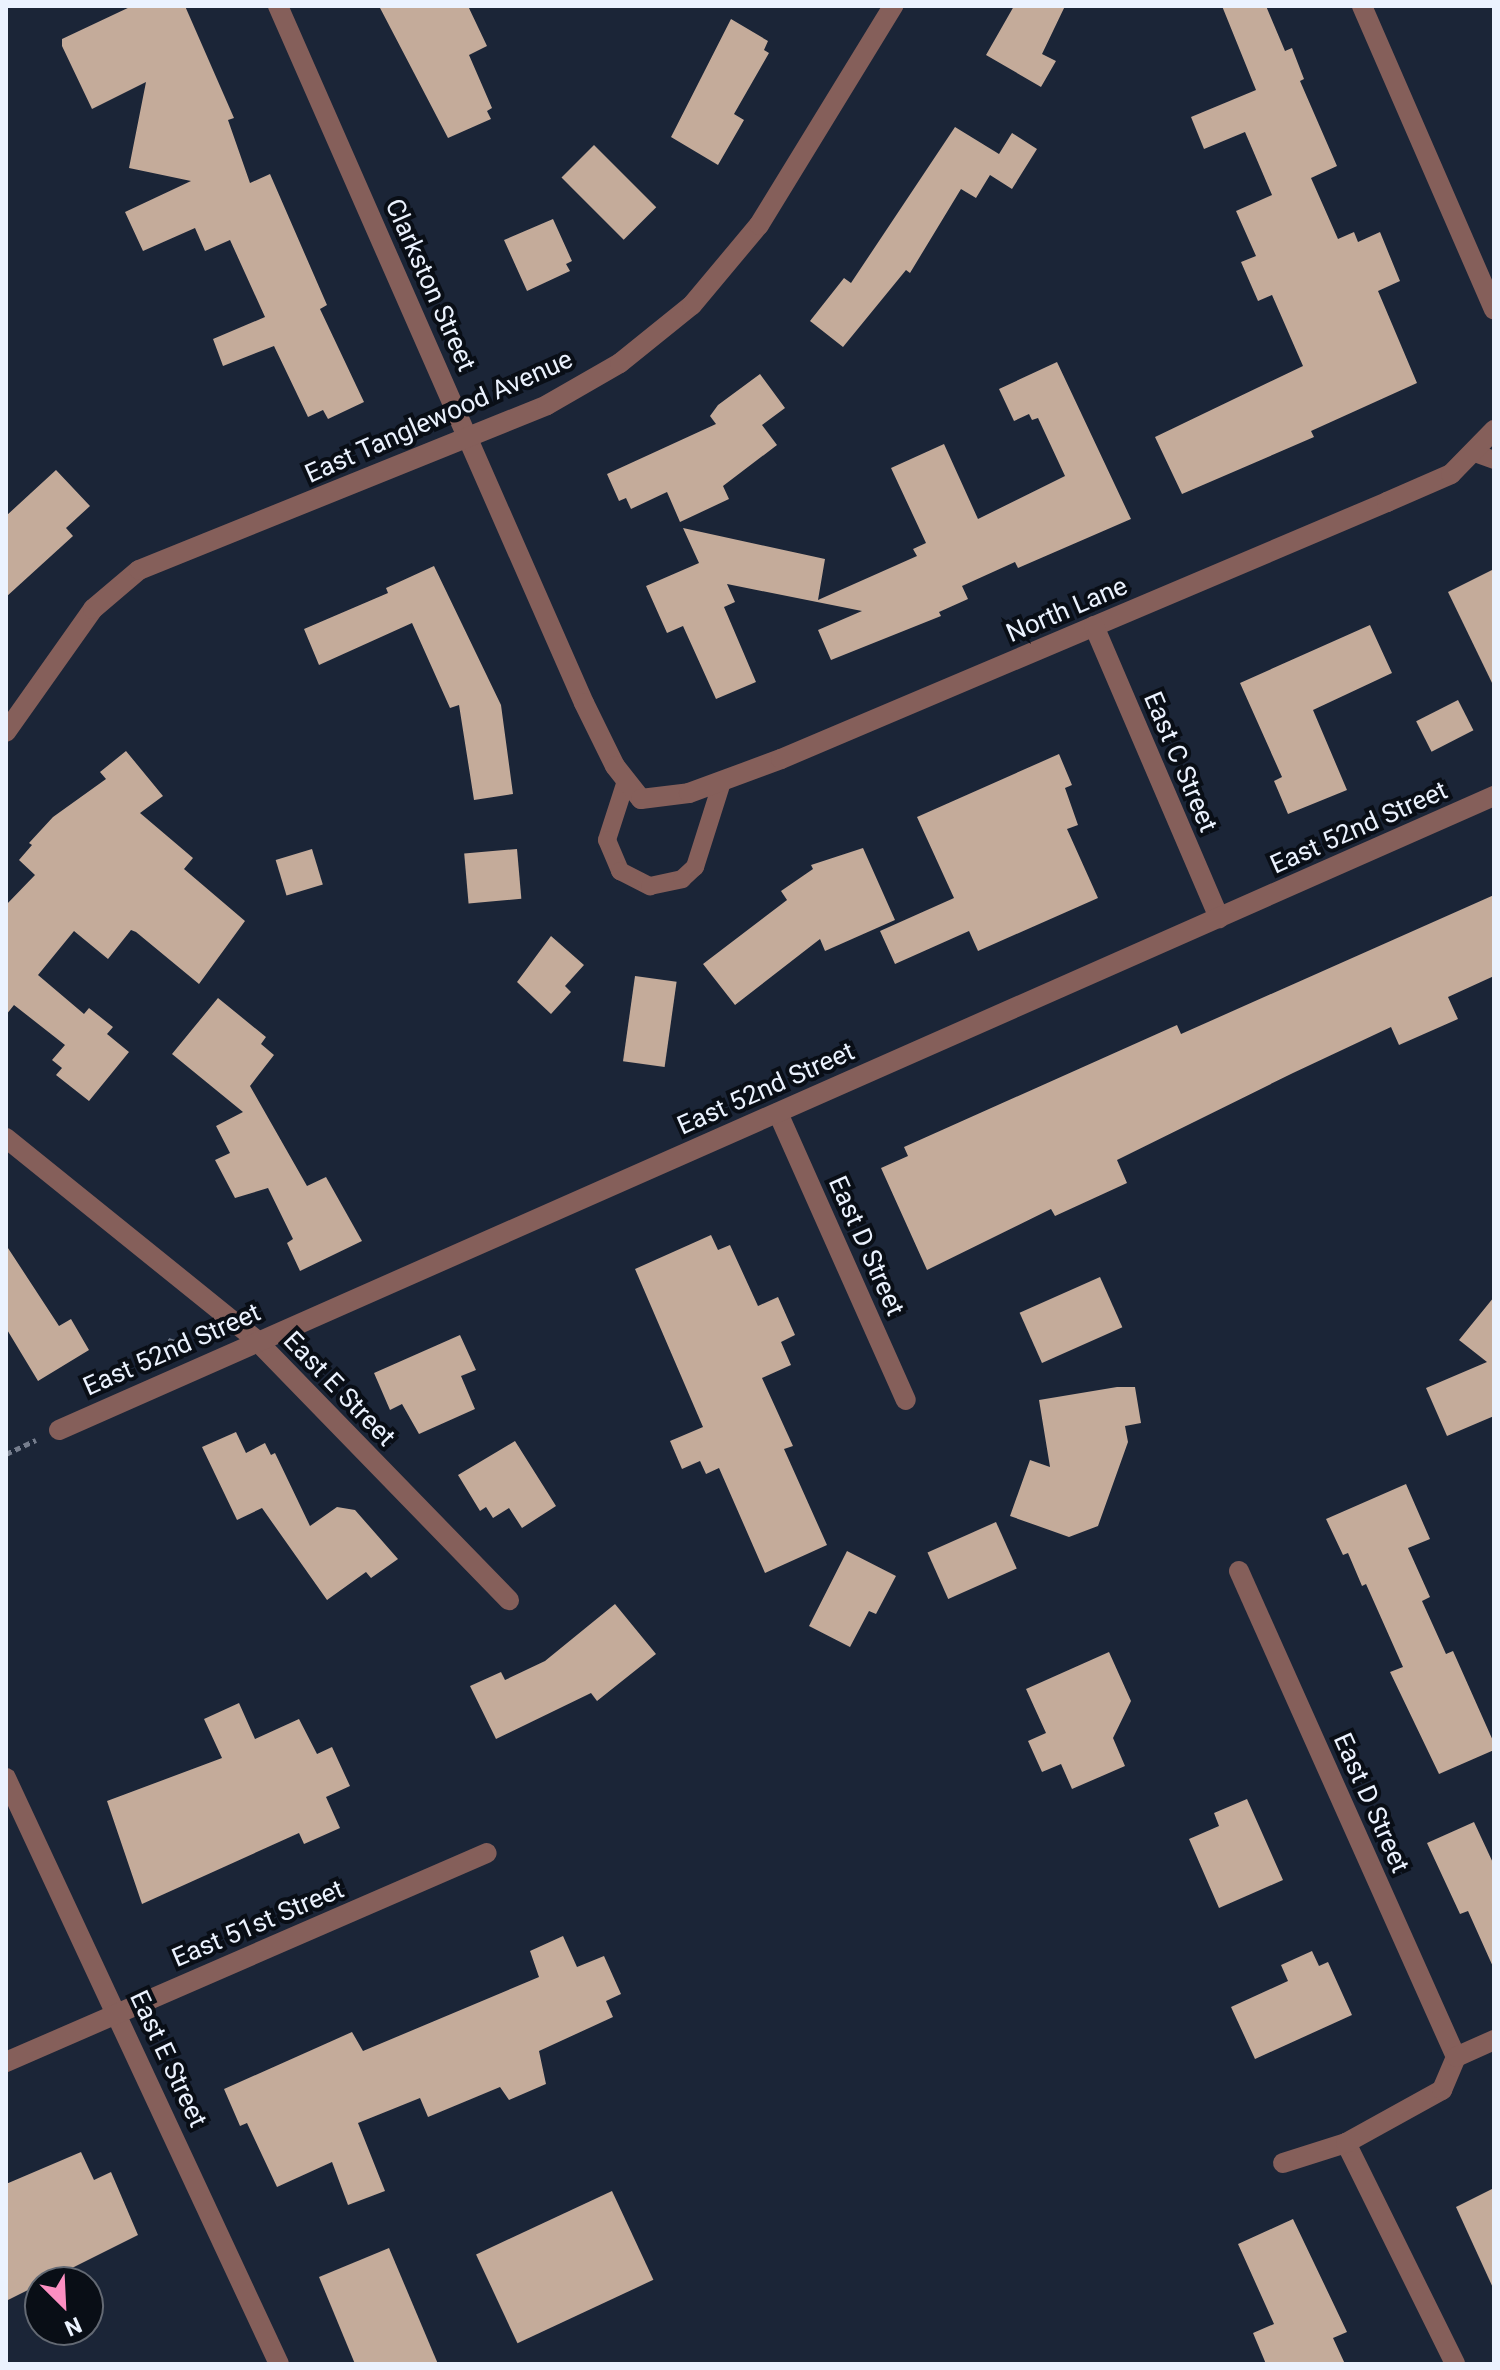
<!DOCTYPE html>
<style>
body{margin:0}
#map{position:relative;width:1500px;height:2370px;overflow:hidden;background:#1b2537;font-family:Roboto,sans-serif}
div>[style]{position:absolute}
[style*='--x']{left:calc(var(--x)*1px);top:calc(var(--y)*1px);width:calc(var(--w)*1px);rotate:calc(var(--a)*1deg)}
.building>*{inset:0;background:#c4ab9a;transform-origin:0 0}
.path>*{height:5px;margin-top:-2.5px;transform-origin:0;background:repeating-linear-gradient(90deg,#757d8d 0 6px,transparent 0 10px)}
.lane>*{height:18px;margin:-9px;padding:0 9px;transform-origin:9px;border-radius:9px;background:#855f5a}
.street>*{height:20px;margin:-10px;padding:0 10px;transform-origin:10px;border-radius:10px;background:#855f5a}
span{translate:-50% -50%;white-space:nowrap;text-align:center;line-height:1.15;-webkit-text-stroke:8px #090e16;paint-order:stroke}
.street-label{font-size:26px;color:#ebf2fe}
.frame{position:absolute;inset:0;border:8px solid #ebf2fe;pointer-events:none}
.north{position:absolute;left:24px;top:2266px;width:80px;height:80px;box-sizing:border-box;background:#090e16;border:2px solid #636973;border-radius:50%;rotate:156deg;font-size:22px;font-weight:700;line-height:32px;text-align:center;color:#ebf2fe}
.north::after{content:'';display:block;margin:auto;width:28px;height:36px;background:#fc8fc2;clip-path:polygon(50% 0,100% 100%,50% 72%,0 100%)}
</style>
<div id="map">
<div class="building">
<i style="clip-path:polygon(132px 6px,185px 6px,234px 118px,228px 120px,250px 183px,270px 174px,327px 305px,320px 309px,364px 402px,328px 419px,323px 410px,308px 417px,274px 346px,223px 366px,213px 339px,265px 317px,230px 240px,205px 251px,195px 228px,143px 251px,125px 212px,191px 181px,129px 168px,146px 82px,92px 109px,62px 46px,62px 39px)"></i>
<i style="clip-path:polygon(379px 6px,468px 6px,487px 46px,469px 55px,492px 108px,487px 111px,491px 119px,448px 138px)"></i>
<i style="clip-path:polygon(1014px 6px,1065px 6px,1042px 54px,1056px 61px,1041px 87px,986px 55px)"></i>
<i style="clip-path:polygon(1222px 6px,1266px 6px,1285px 51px,1292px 48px,1304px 79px,1300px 81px,1337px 166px,1311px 178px,1338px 239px,1354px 232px,1358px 242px,1380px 232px,1400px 281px,1378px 291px,1417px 383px,1311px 431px,1314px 437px,1182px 494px,1155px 437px,1303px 366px,1272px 295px,1258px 301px,1241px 262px,1256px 256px,1236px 211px,1272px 195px,1245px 132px,1204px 149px,1191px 117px,1256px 90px)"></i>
<i style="clip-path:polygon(731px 19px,768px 41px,764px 50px,769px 53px,734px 114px,744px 120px,718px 165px,671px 137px)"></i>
<i style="clip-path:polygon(955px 127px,999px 154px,1012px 133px,1037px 149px,1012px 189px,990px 175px,976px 198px,961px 189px,910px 273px,906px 270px,843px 347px,810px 321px,844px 278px,851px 283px)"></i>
<i style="left:594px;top:145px;width:88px;height:46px;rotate:45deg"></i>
<i style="clip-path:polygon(553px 219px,572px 261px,566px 264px,570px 271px,527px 291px,504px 240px)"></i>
<i style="clip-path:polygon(1057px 362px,1131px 519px,1018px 568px,1015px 562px,962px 586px,968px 599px,939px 612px,941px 616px,831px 660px,818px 630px,862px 611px,727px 584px,735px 602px,724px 607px,756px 682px,716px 699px,683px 626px,667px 633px,646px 586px,699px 563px,683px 528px,825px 559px,818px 600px,917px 556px,913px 549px,926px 543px,891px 468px,944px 444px,978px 519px,1065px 476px,1038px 418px,1032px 420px,1029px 414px,1014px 421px,999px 389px)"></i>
<i style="clip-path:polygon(760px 374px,785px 408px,762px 425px,777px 445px,723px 486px,729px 499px,680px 522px,667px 492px,631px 509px,626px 498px,619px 501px,607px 474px,716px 424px,710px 416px,718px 405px)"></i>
<i style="clip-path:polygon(56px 470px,90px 506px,66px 528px,73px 536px,6px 597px,6px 516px)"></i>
<i style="clip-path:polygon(434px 566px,501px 705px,513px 794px,474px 800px,459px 705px,450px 708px,412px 623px,319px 665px,304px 629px,388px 593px,386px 588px)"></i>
<i style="clip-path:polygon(1494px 569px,1494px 687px,1448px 592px)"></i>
<i style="clip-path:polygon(1370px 625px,1392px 673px,1313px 710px,1347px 790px,1288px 814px,1274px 781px,1282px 777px,1240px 683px)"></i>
<i style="left:1458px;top:700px;width:34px;height:47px;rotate:63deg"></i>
<i style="clip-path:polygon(126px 751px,163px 796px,140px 813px,193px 858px,184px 869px,245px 921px,199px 984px,136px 932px,131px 930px,108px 959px,74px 931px,38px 975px,84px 1014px,89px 1008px,113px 1027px,107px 1034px,129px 1052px,89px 1101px,56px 1075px,62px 1068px,52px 1060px,65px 1045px,14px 1005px,6px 1015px,6px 905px,35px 875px,19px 860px,32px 845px,29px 843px,53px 817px,106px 779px,100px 772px)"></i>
<i style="clip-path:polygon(1059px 754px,1072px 785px,1065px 788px,1078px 825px,1067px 829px,1098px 898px,978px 951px,969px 931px,895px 964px,880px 931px,954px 898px,917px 817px)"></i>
<i style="clip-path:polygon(863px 848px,895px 920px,825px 951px,820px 939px,735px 1005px,703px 964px,787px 900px,781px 891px,813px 869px,811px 865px)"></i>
<i style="left:312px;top:849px;width:37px;height:38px;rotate:73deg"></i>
<i style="left:517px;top:849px;width:50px;height:53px;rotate:85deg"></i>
<i style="clip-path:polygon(1494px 895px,1494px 976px,1448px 997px,1458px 1019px,1399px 1045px,1391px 1027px,1293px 1073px,1117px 1160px,1127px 1183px,1055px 1216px,1051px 1209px,927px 1270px,881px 1168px,908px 1156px,904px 1147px,1177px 1025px,1181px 1034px)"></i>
<i style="clip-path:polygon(551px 936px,584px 965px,565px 986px,571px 992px,551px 1014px,517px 982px)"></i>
<i style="left:635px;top:976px;width:42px;height:86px;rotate:8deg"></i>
<i style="clip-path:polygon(218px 998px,266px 1037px,261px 1044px,274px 1055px,250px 1086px,307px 1186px,326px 1177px,362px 1241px,300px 1271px,287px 1243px,293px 1239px,268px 1188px,235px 1198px,215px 1160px,230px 1153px,216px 1126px,243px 1112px,172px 1054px)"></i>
<i style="clip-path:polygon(711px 1235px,718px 1250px,730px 1245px,758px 1306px,778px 1297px,795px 1335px,781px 1342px,791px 1365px,762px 1378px,793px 1446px,784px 1449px,827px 1545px,765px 1573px,719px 1468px,706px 1474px,700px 1461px,682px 1469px,670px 1441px,703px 1427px,635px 1269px)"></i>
<i style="clip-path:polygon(6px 1245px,59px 1326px,71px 1319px,89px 1350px,38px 1381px,6px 1328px)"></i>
<i style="left:1100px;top:1277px;width:55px;height:88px;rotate:66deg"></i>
<i style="clip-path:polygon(1494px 1297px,1494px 1416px,1447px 1436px,1426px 1388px,1487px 1362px,1459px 1340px)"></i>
<i style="clip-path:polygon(460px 1335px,476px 1370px,461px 1376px,475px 1409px,419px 1434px,402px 1404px,390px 1410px,374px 1373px)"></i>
<i style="clip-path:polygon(1117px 1387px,1135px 1387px,1141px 1423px,1125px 1426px,1128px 1442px,1098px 1526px,1069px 1537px,1010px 1516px,1030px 1460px,1050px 1467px,1039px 1400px)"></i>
<i style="clip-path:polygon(236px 1432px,246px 1453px,265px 1443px,271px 1455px,275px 1453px,310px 1526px,337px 1507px,355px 1510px,398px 1559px,371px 1578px,366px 1572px,327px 1600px,262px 1508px,237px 1520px,202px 1447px)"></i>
<i style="clip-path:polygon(515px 1441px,556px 1506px,522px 1528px,509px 1508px,493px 1518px,486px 1507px,480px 1511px,458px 1475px)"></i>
<i style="clip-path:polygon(1406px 1484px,1430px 1539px,1408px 1548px,1430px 1597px,1422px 1601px,1446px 1654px,1453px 1651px,1494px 1743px,1494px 1750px,1439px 1774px,1390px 1672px,1403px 1667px,1366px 1584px,1362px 1586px,1348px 1553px,1343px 1555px,1326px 1519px)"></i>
<i style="left:996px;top:1522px;width:51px;height:75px;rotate:66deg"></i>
<i style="clip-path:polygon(847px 1551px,896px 1576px,876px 1614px,869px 1611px,850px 1647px,809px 1626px)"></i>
<i style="clip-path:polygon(615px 1604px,656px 1654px,597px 1701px,591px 1693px,496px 1739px,470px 1686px,501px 1672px,505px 1680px,545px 1661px)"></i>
<i style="clip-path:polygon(1109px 1652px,1131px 1701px,1113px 1738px,1125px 1766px,1072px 1789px,1061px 1764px,1042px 1772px,1028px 1741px,1046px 1733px,1026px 1689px)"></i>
<i style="clip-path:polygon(239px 1703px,255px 1739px,299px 1719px,317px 1754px,332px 1747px,350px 1786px,326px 1797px,340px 1828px,304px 1844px,299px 1833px,142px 1904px,107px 1801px,222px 1758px,204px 1719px)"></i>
<i style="clip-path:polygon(1247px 1799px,1283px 1880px,1219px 1908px,1189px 1839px,1219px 1826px,1214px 1813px)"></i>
<i style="clip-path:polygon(1474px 1822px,1494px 1865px,1494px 1969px,1468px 1911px,1460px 1914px,1427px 1843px)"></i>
<i style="clip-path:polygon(563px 1936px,577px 1967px,604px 1956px,621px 1994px,606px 2001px,613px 2017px,539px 2051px,546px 2084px,509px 2100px,500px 2087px,428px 2117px,420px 2098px,358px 2123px,385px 2191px,348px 2205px,332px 2162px,277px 2187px,247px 2123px,240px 2126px,224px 2089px,352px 2032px,363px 2051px,539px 1977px,530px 1951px)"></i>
<i style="clip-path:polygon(1312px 1951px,1319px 1966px,1328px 1962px,1352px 2015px,1255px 2059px,1231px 2007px,1288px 1981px,1281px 1965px)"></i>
<i style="clip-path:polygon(81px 2152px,94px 2180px,111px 2172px,138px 2235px,6px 2301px,6px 2184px)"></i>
<i style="clip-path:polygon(1494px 2188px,1494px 2290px,1456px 2207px)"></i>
<i style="left:612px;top:2191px;width:98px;height:150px;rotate:65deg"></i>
<i style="clip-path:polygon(1293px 2219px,1347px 2332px,1333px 2338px,1345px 2364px,1266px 2364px,1253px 2333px,1274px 2324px,1238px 2244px)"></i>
<i style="clip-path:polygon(389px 2248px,438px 2364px,355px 2364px,319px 2277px)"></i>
</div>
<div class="path">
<i style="--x:168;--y:1340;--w:15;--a:16"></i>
<i style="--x:6;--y:1454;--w:33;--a:-25"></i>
</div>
<div class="lane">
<i style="--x:1475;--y:453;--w:20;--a:20"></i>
<i style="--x:626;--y:781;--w:62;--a:107.9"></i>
<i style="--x:607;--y:840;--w:34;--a:67"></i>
<i style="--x:620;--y:871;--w:34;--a:27"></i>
<i style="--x:650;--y:886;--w:33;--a:-12"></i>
<i style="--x:682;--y:879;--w:18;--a:-43"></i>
<i style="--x:695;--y:867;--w:89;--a:-72.4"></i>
</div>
<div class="street">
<i style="--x:278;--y:6;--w:761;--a:66.3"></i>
<i style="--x:584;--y:703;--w:70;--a:63.8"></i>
<i style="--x:615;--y:766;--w:42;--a:51.8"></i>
<i style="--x:641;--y:799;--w:48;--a:-7.1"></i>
<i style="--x:689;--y:793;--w:98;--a:-20.3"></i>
<i style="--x:781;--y:759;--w:658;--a:-22.98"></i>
<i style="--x:1387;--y:502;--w:70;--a:-23.6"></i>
<i style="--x:1451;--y:474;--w:62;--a:-45.7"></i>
<i style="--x:1362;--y:6;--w:331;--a:66.5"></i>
<i style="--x:1094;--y:626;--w:318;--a:66.8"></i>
<i style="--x:6;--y:732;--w:151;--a:-54.7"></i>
<i style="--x:93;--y:609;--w:60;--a:-40.3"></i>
<i style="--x:139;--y:570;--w:440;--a:-22"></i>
<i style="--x:547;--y:405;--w:84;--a:-29.9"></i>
<i style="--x:620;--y:363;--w:92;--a:-38.9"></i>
<i style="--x:692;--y:305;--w:104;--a:-50.1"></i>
<i style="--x:759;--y:225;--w:257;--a:-58.5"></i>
<i style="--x:778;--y:1113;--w:314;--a:66"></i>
<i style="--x:6;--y:1138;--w:321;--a:38.9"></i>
<i style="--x:256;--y:1340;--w:363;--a:45.8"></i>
<i style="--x:59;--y:1430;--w:1569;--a:-23.84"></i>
<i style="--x:1239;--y:1571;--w:532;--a:65.94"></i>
<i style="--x:6;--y:1778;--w:646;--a:65.02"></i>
<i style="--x:6;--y:2062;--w:524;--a:-23.49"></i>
<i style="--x:1346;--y:2143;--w:246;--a:63.7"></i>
<i style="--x:1283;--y:2163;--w:66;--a:-17.6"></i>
<i style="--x:1346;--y:2143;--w:110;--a:-28.9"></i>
<i style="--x:1442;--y:2090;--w:36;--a:-67"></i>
<i style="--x:1456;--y:2057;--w:42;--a:-24.1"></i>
</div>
<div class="street-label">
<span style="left:430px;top:285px;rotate:66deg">Clarkston Street</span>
<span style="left:439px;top:417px;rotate:-24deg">East Tanglewood Avenue</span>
<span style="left:1067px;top:610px;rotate:-23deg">North Lane</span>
<span style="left:1180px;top:762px;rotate:67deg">East C Street</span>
<span style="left:1359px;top:828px;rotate:-24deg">East 52nd Street</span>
<span style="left:766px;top:1089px;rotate:-24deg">East 52nd Street</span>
<span style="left:866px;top:1246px;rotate:66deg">East D Street</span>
<span style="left:172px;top:1350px;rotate:-24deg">East 52nd Street</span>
<span style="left:339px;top:1389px;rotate:46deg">East E Street</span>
<span style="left:1371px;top:1803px;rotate:66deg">East D Street</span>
<span style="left:258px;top:1924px;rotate:-23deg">East 51st Street</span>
<span style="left:168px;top:2059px;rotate:65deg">East E Street</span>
</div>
<div class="frame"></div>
<div class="north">N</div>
</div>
